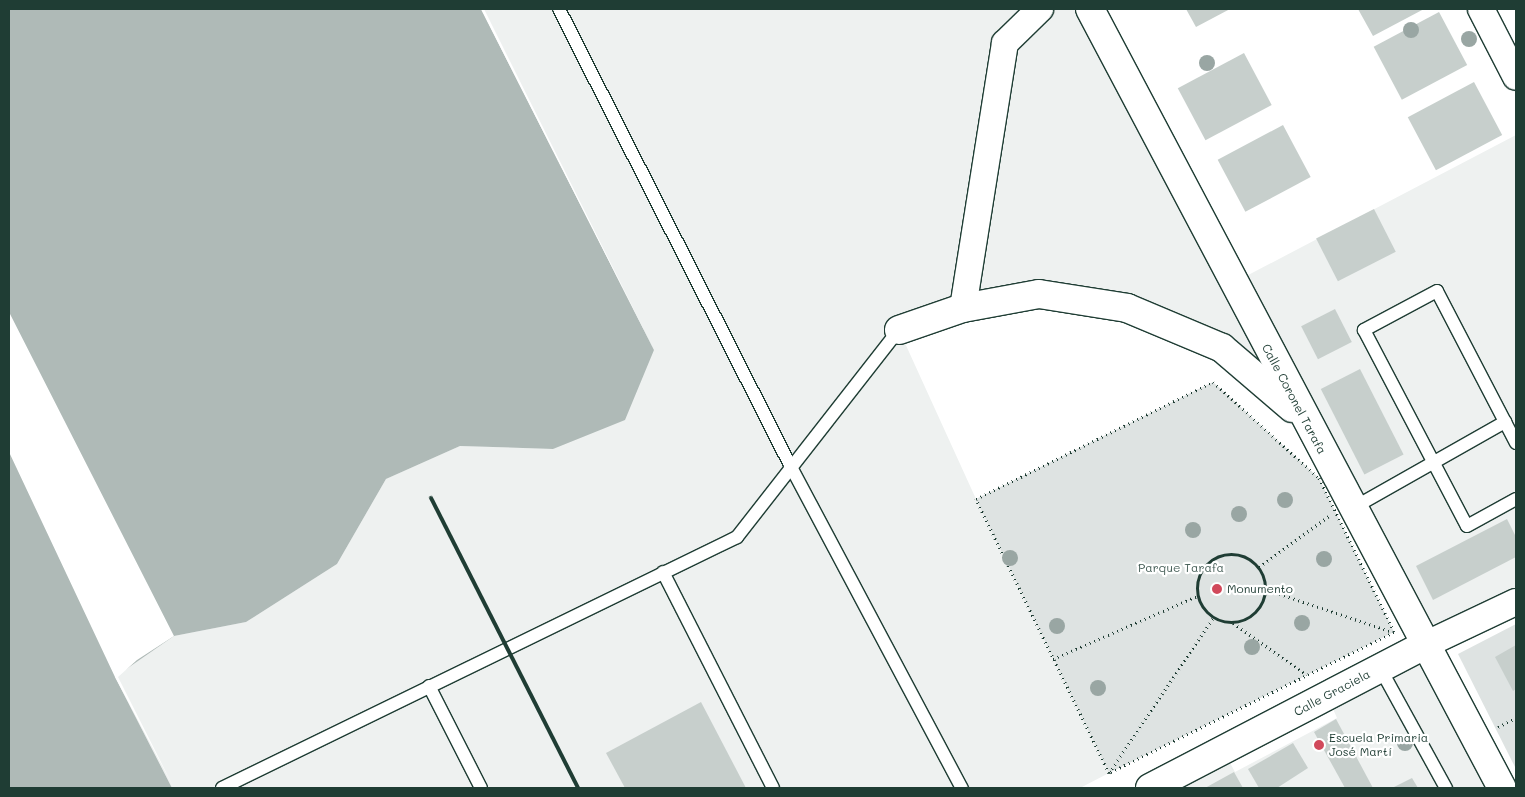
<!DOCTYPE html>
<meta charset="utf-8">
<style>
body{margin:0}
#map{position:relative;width:1525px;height:797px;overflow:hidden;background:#fff;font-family:Mali,sans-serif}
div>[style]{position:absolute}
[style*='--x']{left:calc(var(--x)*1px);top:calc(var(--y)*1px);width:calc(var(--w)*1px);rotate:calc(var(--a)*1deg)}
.built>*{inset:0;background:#eef1f0}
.green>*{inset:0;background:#dee3e2}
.water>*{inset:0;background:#afbab7}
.pier>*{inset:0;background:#fff}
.building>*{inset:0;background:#c7cfcc;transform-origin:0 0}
.path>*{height:3px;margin-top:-1.5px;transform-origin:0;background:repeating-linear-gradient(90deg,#1f3d34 0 1px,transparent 0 5px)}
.path>.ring{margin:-1.5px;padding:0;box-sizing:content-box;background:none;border:3px solid #1f3d34;border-radius:50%}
.roads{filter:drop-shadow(1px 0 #1f3d34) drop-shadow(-1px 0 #1f3d34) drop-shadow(0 1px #1f3d34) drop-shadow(0 -1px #1f3d34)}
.lane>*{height:12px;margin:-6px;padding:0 6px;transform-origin:6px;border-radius:6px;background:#fff}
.street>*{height:26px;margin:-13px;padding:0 13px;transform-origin:13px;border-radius:13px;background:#fff}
.secondary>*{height:28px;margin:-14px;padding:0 14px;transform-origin:14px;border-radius:14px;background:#fff}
.rail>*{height:4px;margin:-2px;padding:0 2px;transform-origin:2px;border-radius:2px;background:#1f3d34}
.trees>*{width:16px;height:16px;margin:-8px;border-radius:50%;background:#99a6a3}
.dots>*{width:14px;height:14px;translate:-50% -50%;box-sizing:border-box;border:2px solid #fff;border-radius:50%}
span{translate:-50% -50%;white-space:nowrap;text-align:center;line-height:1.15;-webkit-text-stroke:4.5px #fff;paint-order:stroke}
.street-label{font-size:12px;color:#1f3d34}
.park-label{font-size:12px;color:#455e57}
.poi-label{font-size:12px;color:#1f3d34}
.left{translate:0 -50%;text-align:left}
.frame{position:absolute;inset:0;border:10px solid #1f3d34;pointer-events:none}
</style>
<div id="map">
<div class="built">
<i style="clip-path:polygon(481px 9px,1095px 9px,1233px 283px,1516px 135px,1516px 602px,1427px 644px,1502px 788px,1150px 788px,1223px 750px,1235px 772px,1337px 718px,1327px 695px,1427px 644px,1302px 413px,1222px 348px,1039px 294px,899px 330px,976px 499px,1109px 773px,1080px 788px,172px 788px,115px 677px,174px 636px,246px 622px,337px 564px,386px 479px,460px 446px,553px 449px,654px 350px)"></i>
</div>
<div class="green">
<i style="clip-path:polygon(1213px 382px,1319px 478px,1394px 632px,1109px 773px,976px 499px)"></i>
<i style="clip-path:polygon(1516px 624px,1516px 769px,1458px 654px)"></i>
</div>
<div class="water">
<i style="clip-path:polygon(9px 9px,481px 9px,654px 350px,625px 420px,553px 449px,460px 446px,386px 479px,337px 564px,246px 622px,174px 636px,115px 677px,172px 788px,9px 788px)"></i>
</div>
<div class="pier">
<i style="clip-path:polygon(481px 9px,484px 9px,654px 350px)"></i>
<i style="clip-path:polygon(9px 312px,174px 636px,137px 660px,118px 677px,174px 788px,115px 677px,9px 452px)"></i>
</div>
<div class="building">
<i style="clip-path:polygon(1186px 9px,1230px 9px,1196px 27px)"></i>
<i style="clip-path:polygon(1358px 9px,1424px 9px,1373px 36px)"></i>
<i style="left:1439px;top:12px;width:60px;height:74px;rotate:62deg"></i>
<i style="left:1244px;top:53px;width:59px;height:75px;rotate:62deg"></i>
<i style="left:1474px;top:82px;width:60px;height:75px;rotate:62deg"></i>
<i style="left:1283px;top:125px;width:59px;height:74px;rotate:62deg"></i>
<i style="left:1374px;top:209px;width:48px;height:65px;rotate:63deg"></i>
<i style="left:1335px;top:309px;width:37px;height:38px;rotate:63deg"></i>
<i style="left:1360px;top:369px;width:96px;height:44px;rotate:63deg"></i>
<i style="clip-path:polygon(1507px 519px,1516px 537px,1516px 557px,1433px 600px,1416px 566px)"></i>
<i style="clip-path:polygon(1516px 645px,1516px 689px,1513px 691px,1495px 657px)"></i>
<i style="clip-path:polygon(701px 702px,746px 788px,625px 788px,606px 753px)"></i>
<i style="clip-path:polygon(1336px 719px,1373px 788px,1345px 788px,1314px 732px)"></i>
<i style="clip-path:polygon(1293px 743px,1308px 768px,1277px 788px,1259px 788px,1248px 769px)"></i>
<i style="clip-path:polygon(1234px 772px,1243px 788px,1205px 788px)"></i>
<i style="clip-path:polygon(1412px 778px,1418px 788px,1392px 788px)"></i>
</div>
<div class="path">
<i style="--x:1213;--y:382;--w:143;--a:42.2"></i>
<i style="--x:1319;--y:478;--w:171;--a:64"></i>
<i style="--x:1394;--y:632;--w:318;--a:153.7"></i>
<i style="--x:1109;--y:773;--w:305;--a:-115.9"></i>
<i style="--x:976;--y:499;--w:264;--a:-26.3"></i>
<i class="ring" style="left:1197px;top:554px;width:65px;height:65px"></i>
<i style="--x:1259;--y:567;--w:87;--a:-36.1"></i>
<i style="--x:1265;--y:589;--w:132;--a:18.6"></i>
<i style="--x:1233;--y:623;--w:90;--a:35.1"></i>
<i style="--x:1053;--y:659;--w:157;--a:-23.6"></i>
<i style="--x:1498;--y:727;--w:20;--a:-27"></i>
<i style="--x:1109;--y:773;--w:187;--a:-56.1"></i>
</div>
<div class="roads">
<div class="lane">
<i style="--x:559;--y:9;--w:511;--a:63.13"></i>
<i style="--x:790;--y:465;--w:366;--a:62"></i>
<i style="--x:1516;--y:443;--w:171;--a:-117.5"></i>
<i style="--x:1437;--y:291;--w:83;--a:151.9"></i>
<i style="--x:1364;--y:330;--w:221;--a:62.3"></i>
<i style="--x:1467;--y:526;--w:56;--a:-28.9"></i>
<i style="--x:1353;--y:508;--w:175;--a:-29.5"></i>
<i style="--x:663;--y:572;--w:242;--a:63"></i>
<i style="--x:1380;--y:668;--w:137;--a:61.2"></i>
<i style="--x:429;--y:686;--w:114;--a:63"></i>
<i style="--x:222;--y:788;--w:573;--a:-25.98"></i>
<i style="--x:737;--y:537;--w:263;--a:-52"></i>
</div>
<div class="street">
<i style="--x:1481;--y:9;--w:76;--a:62.8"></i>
<i style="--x:963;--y:308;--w:268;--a:-81"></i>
<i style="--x:1005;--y:43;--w:49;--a:-44.2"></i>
<i style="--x:1427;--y:644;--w:98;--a:-25.3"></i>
</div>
<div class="secondary">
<i style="--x:1090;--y:9;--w:881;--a:62.13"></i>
<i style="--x:899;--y:330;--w:68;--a:-19"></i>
<i style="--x:963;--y:308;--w:77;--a:-10.4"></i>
<i style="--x:1039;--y:294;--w:89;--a:9"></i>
<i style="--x:1127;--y:308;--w:103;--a:22.8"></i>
<i style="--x:1222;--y:348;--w:92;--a:40.6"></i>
<i style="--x:1150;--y:788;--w:312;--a:-27.5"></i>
</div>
</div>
<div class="rail">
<i style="--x:431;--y:498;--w:325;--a:63.1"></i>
</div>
<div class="trees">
<i style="left:1411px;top:30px"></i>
<i style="left:1469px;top:39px"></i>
<i style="left:1207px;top:63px"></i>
<i style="left:1285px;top:500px"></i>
<i style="left:1239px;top:514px"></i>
<i style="left:1193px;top:530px"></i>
<i style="left:1010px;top:558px"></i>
<i style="left:1324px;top:559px"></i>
<i style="left:1302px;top:623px"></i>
<i style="left:1057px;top:626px"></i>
<i style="left:1252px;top:647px"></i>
<i style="left:1098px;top:688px"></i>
<i style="left:1405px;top:743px"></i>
</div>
<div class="dots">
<i style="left:1217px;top:589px;background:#d1495b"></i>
<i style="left:1319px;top:745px;background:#d1495b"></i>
</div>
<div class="street-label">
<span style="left:1294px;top:399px;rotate:62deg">Calle Coronel Tarafa</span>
<span style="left:1332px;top:693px;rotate:-28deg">Calle Graciela</span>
</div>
<div class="park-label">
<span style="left:1181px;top:568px">Parque Tarafa</span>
</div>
<div class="poi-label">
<span class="left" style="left:1227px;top:589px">Monumento</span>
<span class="left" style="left:1329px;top:745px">Escuela Primaria<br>José Martí</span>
</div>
<div class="frame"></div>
</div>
